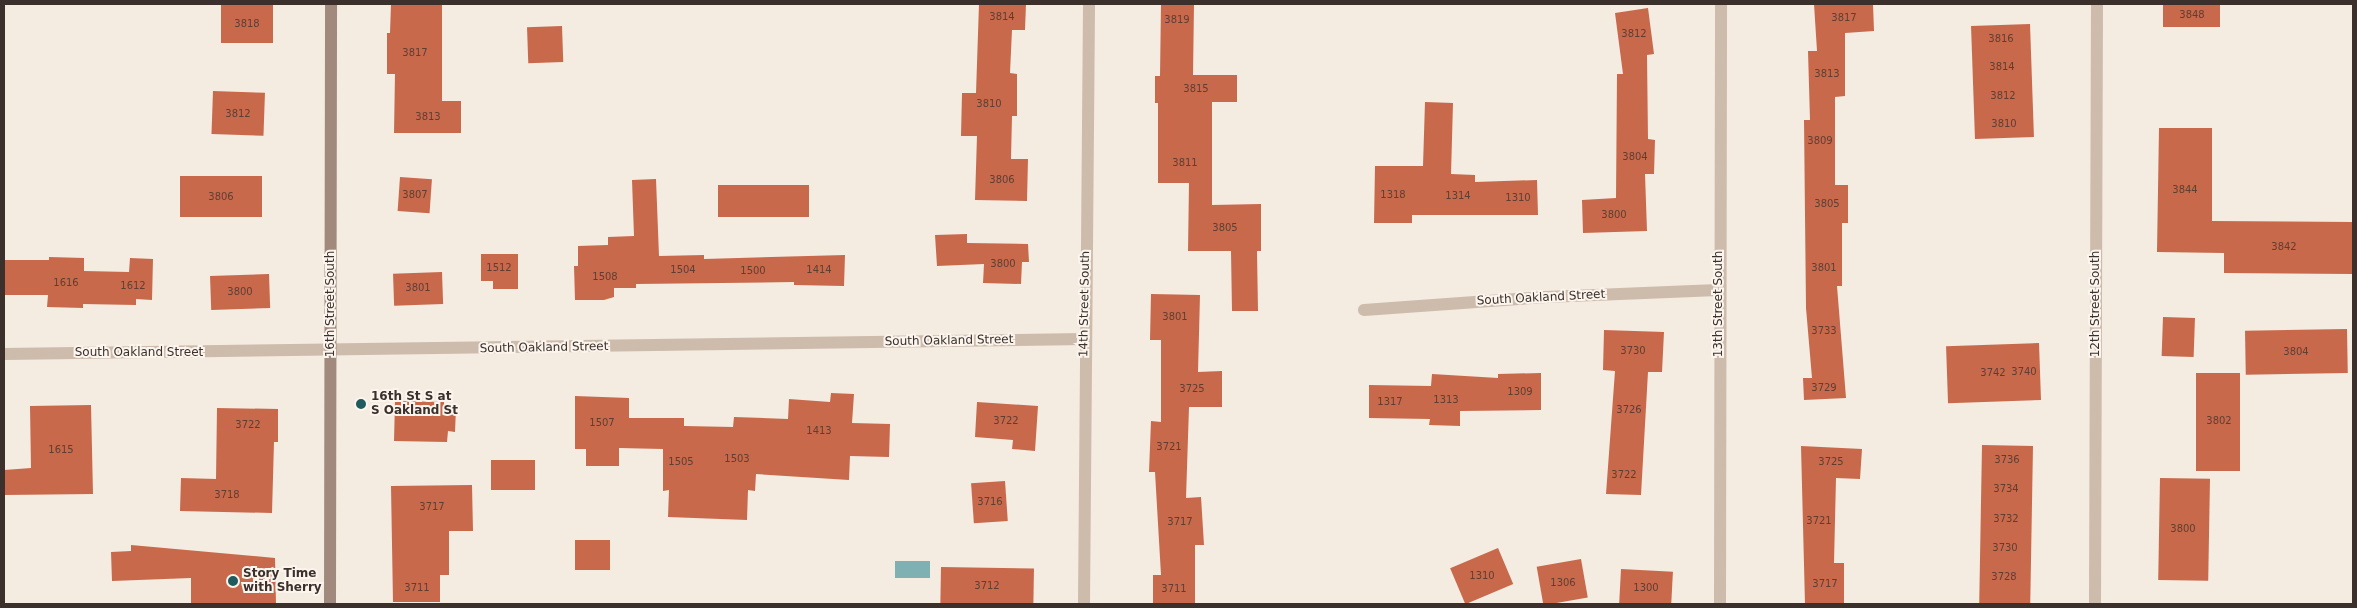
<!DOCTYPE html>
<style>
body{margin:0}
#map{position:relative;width:2357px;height:608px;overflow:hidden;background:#f4ebe1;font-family:"DejaVu Sans",sans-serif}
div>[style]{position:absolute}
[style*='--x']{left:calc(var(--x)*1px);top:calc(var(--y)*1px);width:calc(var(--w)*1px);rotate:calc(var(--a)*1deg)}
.water>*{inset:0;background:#7fb0b2;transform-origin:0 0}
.building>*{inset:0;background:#c8694b;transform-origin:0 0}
.street>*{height:12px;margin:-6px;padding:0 6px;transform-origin:6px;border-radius:6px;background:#cdbbac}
.secondary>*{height:12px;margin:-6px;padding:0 6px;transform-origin:6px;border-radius:6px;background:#a18a7d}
.dots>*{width:14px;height:14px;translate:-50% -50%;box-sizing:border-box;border:2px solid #fbf5ee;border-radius:50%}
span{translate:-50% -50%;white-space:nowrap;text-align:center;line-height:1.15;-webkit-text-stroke:4px #fbf5ee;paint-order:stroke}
.number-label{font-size:10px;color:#5e3e33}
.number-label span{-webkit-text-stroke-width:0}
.street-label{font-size:12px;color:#3b302b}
.poi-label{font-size:12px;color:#3b302b;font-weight:700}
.left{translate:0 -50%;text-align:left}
.frame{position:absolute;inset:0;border:5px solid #3b302b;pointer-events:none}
</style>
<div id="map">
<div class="water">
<i style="left:895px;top:561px;width:35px;height:17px"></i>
</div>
<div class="building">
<i style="left:221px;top:4px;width:52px;height:39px"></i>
<i style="clip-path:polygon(391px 4px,442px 4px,442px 101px,461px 101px,461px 133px,394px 133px,395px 74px,387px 74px,387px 33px,390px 33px)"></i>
<i style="clip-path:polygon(979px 4px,1026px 4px,1025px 30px,1012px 30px,1010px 73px,1017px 74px,1017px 116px,1012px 116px,1011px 159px,1028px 159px,1027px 201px,975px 200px,977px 136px,961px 136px,962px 93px,976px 93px)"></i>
<i style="clip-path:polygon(1161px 4px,1194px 4px,1193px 75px,1237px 75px,1237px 102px,1212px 102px,1212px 205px,1261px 204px,1261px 251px,1257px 251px,1258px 311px,1232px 311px,1231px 251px,1188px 251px,1189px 183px,1158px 183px,1158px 103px,1155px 103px,1155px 76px,1160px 76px)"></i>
<i style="clip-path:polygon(1814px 4px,1873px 4px,1874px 31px,1845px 33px,1845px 96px,1835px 97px,1835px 185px,1848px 185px,1848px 223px,1842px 223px,1842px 286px,1837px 286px,1846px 398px,1804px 400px,1803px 378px,1812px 378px,1806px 308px,1804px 120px,1810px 120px,1808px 51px,1817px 51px)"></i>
<i style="left:2163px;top:4px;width:57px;height:23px"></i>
<i style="clip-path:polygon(1648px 8px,1654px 54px,1647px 55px,1648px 139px,1655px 140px,1654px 174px,1645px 174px,1647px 231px,1583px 233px,1582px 200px,1616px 198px,1617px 74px,1623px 74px,1615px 13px)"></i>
<i style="left:2030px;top:24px;width:113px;height:59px;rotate:88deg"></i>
<i style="left:562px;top:26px;width:36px;height:35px;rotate:88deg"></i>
<i style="left:213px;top:91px;width:52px;height:43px;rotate:2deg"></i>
<i style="clip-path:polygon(1425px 102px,1453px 103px,1451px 174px,1475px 175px,1475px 182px,1537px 180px,1538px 215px,1412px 215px,1412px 223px,1374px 223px,1375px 166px,1423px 166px)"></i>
<i style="clip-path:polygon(2159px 128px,2212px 128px,2212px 221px,2353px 222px,2353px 274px,2224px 273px,2224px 253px,2157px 252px)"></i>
<i style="left:180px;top:176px;width:82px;height:41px"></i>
<i style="left:400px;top:177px;width:32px;height:34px;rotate:4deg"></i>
<i style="clip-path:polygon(656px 179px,659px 256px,704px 255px,704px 259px,845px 255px,844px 286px,794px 285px,794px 282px,636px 284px,636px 288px,614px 288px,614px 297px,604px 300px,575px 300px,574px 266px,578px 266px,578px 246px,608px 245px,608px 237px,634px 236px,632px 180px)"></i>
<i style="left:718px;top:185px;width:91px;height:32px"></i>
<i style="clip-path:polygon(967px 234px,967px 243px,1028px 244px,1029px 262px,1022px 262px,1021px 284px,983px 283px,984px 264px,937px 266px,935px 235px)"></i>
<i style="clip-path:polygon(481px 254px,518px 254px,518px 289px,493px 289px,493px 281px,481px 281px)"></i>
<i style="clip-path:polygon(49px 257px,84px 258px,84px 271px,129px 272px,130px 258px,153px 259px,152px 300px,136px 299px,136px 305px,83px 304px,83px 308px,47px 307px,48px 295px,4px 295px,4px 260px,49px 260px)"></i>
<i style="left:442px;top:272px;width:32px;height:49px;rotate:88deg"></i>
<i style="left:269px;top:274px;width:34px;height:59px;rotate:88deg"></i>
<i style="clip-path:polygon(1151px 294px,1200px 295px,1198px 372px,1222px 371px,1222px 407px,1189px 407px,1186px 498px,1201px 497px,1204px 545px,1195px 545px,1195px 604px,1153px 604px,1153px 575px,1161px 575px,1155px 472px,1149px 472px,1151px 421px,1161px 422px,1161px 340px,1150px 340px)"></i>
<i style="left:2163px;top:317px;width:32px;height:39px;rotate:2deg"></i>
<i style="left:2347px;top:329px;width:44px;height:102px;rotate:89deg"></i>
<i style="clip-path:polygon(1604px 330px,1664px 332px,1662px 372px,1648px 372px,1641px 495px,1606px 494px,1615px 371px,1603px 370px)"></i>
<i style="left:2039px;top:343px;width:57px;height:93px;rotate:88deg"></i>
<i style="clip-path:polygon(1541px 373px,1541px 410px,1460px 411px,1460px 426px,1429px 425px,1430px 419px,1369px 418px,1369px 385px,1431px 386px,1432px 374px,1498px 378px,1498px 374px)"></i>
<i style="left:2196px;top:373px;width:44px;height:98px"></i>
<i style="clip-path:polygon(831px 393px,854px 394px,852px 423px,890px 424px,889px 457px,850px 456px,849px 480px,756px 474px,755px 491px,748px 490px,747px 520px,668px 517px,669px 490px,663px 491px,663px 449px,619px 448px,619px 466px,586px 466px,586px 449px,575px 449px,575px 396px,629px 398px,629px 418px,684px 418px,684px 426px,733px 427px,734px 417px,788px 419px,789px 399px,830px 402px)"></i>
<i style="clip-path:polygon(395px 401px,444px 402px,444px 408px,456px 408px,455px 432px,448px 431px,447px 442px,394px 441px)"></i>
<i style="clip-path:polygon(977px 402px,1038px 406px,1035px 451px,1012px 449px,1013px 440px,975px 437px)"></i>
<i style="clip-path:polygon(91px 405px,93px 494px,4px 495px,4px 470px,31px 468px,30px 406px)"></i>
<i style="clip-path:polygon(217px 408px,278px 409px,278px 442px,274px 442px,272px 513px,180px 511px,181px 478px,216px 479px)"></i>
<i style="left:1982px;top:445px;width:51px;height:159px;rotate:1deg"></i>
<i style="clip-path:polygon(1801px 446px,1862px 449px,1860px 479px,1836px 478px,1834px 563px,1844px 563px,1844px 604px,1805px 604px)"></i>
<i style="left:535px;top:460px;width:30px;height:44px;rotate:90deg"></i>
<i style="left:2160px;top:478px;width:50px;height:102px;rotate:1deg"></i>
<i style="left:1005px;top:481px;width:40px;height:34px;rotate:86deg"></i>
<i style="clip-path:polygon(472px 485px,473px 531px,449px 531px,449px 575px,440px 575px,440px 602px,393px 602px,391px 486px)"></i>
<i style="left:575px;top:540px;width:35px;height:30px"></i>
<i style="clip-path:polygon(131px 545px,275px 558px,276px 604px,191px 604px,191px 578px,112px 581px,111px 552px,131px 551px)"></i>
<i style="left:1498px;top:548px;width:39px;height:52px;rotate:67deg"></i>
<i style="left:1581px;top:559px;width:39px;height:45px;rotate:80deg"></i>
<i style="left:941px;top:567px;width:93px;height:37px;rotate:1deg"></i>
<i style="left:1621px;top:569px;width:52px;height:35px;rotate:3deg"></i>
</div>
<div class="street">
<i style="--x:1364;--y:310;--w:182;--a:-4.1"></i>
<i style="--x:1546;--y:297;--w:172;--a:-2.3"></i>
<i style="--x:4;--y:354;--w:1081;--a:-0.79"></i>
<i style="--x:1084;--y:604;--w:600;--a:-89.52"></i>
<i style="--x:1720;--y:604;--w:600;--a:-89.9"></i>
<i style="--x:2095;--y:604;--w:600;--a:-89.81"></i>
</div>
<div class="secondary">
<i style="--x:330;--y:604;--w:600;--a:-89.9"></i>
</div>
<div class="dots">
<i style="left:361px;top:404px;background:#1f5a5e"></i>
<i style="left:233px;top:581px;background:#1f5a5e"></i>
</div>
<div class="number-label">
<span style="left:2192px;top:15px">3848</span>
<span style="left:1002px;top:17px">3814</span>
<span style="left:1844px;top:18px">3817</span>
<span style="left:1177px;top:20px">3819</span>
<span style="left:247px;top:24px">3818</span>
<span style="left:1634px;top:34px">3812</span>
<span style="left:2001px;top:39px">3816</span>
<span style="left:415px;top:53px">3817</span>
<span style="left:2002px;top:67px">3814</span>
<span style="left:1827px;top:74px">3813</span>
<span style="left:1196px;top:89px">3815</span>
<span style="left:2003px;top:96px">3812</span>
<span style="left:989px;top:104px">3810</span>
<span style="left:238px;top:114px">3812</span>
<span style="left:428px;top:117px">3813</span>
<span style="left:2004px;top:124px">3810</span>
<span style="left:1820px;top:141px">3809</span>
<span style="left:1635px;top:157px">3804</span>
<span style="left:1185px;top:163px">3811</span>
<span style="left:1002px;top:180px">3806</span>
<span style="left:2185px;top:190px">3844</span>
<span style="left:415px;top:195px">3807</span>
<span style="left:1393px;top:195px">1318</span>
<span style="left:1458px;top:196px">1314</span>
<span style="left:221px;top:197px">3806</span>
<span style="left:1518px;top:198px">1310</span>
<span style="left:1827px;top:204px">3805</span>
<span style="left:1614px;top:215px">3800</span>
<span style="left:1225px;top:228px">3805</span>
<span style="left:2284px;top:247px">3842</span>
<span style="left:1003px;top:264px">3800</span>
<span style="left:499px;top:268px">1512</span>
<span style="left:1824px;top:268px">3801</span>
<span style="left:683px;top:270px">1504</span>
<span style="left:819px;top:270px">1414</span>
<span style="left:753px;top:271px">1500</span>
<span style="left:605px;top:277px">1508</span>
<span style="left:66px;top:283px">1616</span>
<span style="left:133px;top:286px">1612</span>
<span style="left:418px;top:288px">3801</span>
<span style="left:240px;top:292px">3800</span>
<span style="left:1175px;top:317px">3801</span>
<span style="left:1824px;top:331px">3733</span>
<span style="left:1633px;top:351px">3730</span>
<span style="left:2296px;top:352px">3804</span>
<span style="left:2024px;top:372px">3740</span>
<span style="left:1993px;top:373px">3742</span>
<span style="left:1824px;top:388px">3729</span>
<span style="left:1192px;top:389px">3725</span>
<span style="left:1520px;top:392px">1309</span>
<span style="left:1446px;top:400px">1313</span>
<span style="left:1390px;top:402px">1317</span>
<span style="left:1629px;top:410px">3726</span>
<span style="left:1006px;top:421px">3722</span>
<span style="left:2219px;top:421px">3802</span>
<span style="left:602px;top:423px">1507</span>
<span style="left:248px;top:425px">3722</span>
<span style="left:819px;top:431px">1413</span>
<span style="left:1169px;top:447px">3721</span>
<span style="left:61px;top:450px">1615</span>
<span style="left:737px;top:459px">1503</span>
<span style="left:2007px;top:460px">3736</span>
<span style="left:681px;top:462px">1505</span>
<span style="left:1831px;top:462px">3725</span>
<span style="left:1624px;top:475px">3722</span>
<span style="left:2006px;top:489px">3734</span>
<span style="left:227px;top:495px">3718</span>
<span style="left:990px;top:502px">3716</span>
<span style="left:432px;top:507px">3717</span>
<span style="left:2006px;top:519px">3732</span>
<span style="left:1819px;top:521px">3721</span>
<span style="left:1180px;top:522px">3717</span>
<span style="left:2183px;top:529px">3800</span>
<span style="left:2005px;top:548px">3730</span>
<span style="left:1482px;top:576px">1310</span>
<span style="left:2004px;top:577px">3728</span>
<span style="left:1563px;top:583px">1306</span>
<span style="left:1825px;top:584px">3717</span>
<span style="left:987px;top:586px">3712</span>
<span style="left:417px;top:588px">3711</span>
<span style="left:1646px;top:588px">1300</span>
<span style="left:1174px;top:589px">3711</span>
</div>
<div class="street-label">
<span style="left:1541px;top:298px;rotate:-3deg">South Oakland Street</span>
<span style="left:331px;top:304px;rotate:-90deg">16th Street South</span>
<span style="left:1085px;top:304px;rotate:-89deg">14th Street South</span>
<span style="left:1719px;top:304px;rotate:-90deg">13th Street South</span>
<span style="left:2096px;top:304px;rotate:-90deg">12th Street South</span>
<span style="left:949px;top:341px;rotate:-1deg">South Oakland Street</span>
<span style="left:544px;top:348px;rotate:-1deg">South Oakland Street</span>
<span style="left:139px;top:353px">South Oakland Street</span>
</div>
<div class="poi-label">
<span class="left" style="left:371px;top:404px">16th St S at<br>S Oakland St</span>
<span class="left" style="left:243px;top:581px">Story Time<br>with Sherry</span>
</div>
<div class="frame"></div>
</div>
